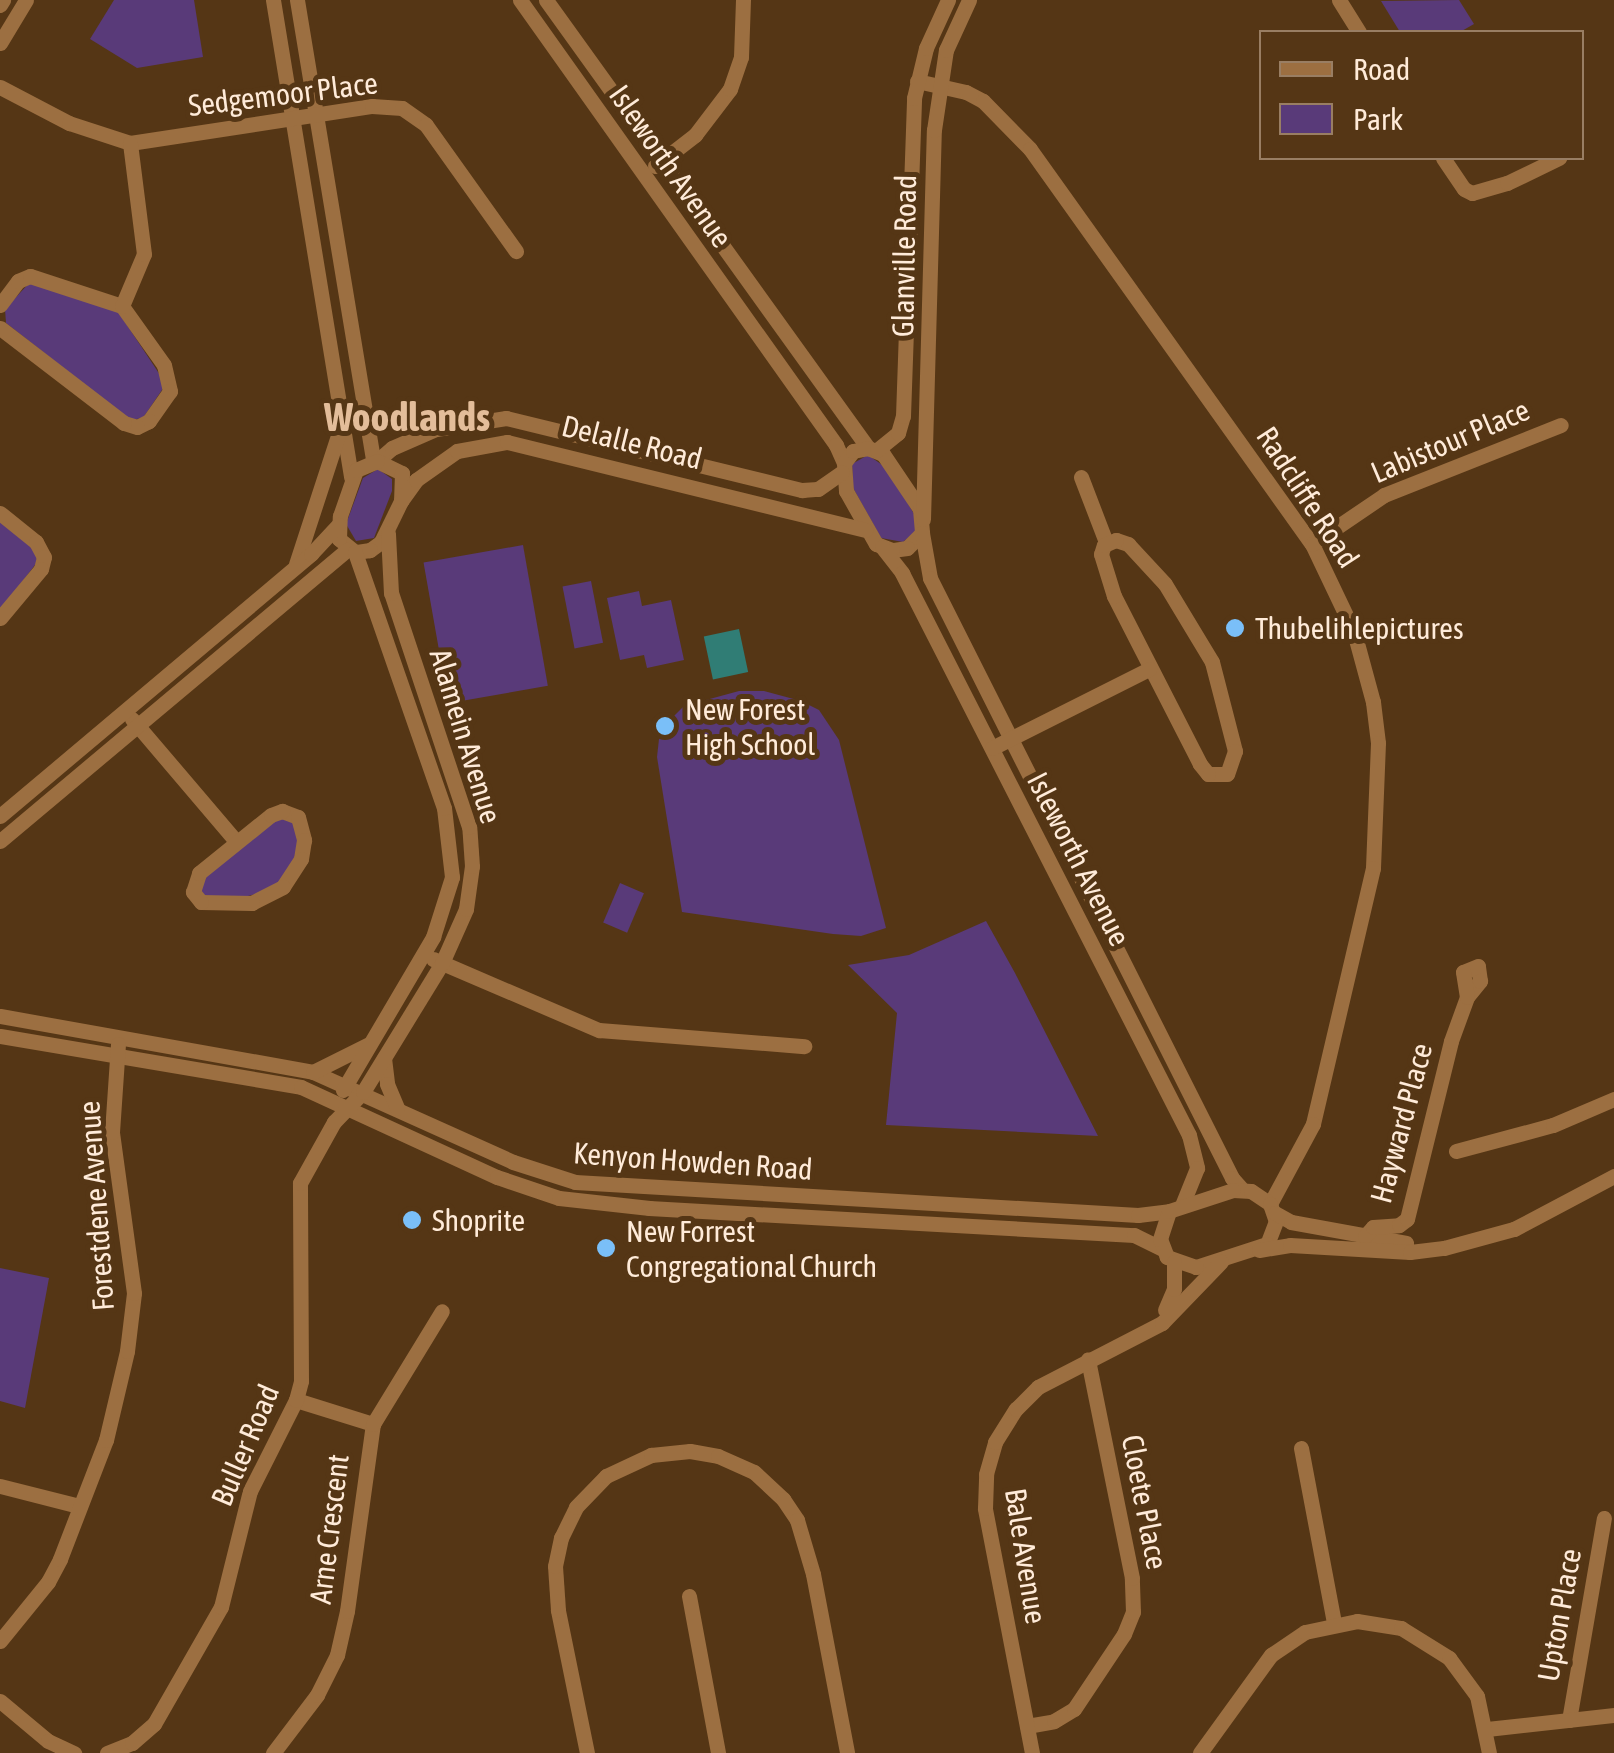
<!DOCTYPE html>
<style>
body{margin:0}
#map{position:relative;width:1614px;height:1753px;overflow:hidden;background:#553615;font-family:"Asap Condensed",sans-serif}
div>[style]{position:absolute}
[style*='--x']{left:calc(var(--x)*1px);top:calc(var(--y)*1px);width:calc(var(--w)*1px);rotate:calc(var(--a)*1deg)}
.green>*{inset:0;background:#593a79;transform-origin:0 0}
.water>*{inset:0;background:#307d75;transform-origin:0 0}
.minor>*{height:15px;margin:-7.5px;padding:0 7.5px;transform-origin:7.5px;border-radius:7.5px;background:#9c6f41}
.dots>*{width:28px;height:28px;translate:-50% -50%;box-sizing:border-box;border:5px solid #553615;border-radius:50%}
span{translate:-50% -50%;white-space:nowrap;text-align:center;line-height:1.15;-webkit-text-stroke:10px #553615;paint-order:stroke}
.street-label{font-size:30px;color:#ffebd9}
.poi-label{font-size:30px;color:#ffebd9}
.left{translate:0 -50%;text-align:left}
.district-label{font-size:40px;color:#e3bd9a;font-weight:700}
.legend{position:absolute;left:1259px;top:30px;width:325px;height:130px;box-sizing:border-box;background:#553615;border:2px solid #997e63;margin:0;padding:12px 18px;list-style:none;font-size:30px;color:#ffebd9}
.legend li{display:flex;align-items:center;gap:20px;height:50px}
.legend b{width:50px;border:2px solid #997e63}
</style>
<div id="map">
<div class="green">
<i style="clip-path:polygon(114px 0,194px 0,203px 57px,137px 68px,90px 39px)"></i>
<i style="clip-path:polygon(1459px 0,1474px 24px,1460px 32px,1400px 32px,1381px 1px)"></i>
<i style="clip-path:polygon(32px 280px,113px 304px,166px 384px,143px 418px,130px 420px,6px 323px,5px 309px)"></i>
<i style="clip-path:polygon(868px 455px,888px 469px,917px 519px,916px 531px,903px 542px,881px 538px,853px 488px,852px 464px)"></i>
<i style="clip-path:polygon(378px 469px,392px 479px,392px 491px,374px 538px,356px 541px,346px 524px,363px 478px)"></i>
<i style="clip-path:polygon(0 520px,33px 545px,38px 561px,0 611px)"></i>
<i style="left:523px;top:545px;width:143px;height:101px;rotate:80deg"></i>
<i style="left:591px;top:581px;width:63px;height:29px;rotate:79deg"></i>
<i style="clip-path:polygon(639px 591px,642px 606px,671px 600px,684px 660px,647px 668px,644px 655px,620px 660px,607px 598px)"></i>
<i style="clip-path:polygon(739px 691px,764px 691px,801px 701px,819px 710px,839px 740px,886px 928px,861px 936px,833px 934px,682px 912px,657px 757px,660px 730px,684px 706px)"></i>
<i style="clip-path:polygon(277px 815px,297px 824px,297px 853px,283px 879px,268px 891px,228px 901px,201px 894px,199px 880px)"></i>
<i style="left:620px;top:883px;width:26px;height:43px;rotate:23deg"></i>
<i style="clip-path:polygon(986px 921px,1015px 973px,1098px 1136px,886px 1125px,897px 1013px,848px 965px,909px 955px)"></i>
<i style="clip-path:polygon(0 1268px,49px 1278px,25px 1408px,0 1401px)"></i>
</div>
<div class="water">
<i style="left:739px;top:629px;width:44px;height:36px;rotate:78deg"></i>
</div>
<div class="minor">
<i style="--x:273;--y:0;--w:484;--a:80.7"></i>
<i style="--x:297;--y:0;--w:467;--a:80.6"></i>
<i style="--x:520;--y:0;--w:546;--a:54.62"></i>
<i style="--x:836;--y:445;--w:20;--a:66"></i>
<i style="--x:546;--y:0;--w:552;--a:54.29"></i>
<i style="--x:1339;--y:0;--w:38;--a:58"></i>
<i style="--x:0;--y:5;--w:6;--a:-59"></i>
<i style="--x:0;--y:43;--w:50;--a:-58.8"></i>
<i style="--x:917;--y:81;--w:50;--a:12.7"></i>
<i style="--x:966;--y:92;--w:19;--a:28"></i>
<i style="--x:983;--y:101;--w:67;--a:45.6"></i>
<i style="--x:1030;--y:149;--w:485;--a:54.5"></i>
<i style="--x:1312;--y:544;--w:98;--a:64.5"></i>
<i style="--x:1354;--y:632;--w:73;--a:74.8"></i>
<i style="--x:1373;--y:702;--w:41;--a:83"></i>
<i style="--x:1378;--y:743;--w:125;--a:92.3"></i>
<i style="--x:1373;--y:868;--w:263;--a:103.2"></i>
<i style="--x:1313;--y:1124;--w:91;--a:118.3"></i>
<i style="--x:0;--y:87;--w:78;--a:27.6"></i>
<i style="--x:69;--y:123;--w:64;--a:18.2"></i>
<i style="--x:130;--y:143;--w:245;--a:-8.7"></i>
<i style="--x:372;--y:106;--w:30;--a:4"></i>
<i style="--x:402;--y:108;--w:29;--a:35"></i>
<i style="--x:426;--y:125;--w:155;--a:54.5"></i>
<i style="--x:1443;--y:158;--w:37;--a:56"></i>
<i style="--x:1464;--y:189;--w:9;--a:27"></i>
<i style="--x:1472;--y:193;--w:36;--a:-16"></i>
<i style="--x:1507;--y:183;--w:58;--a:-25.7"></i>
<i style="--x:655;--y:166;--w:51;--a:-37.8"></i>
<i style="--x:695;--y:135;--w:58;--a:-52.7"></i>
<i style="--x:730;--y:89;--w:34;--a:-71"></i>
<i style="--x:741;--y:57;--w:57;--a:-88"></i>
<i style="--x:0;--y:305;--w:30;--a:-53"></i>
<i style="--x:18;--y:281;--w:13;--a:-23"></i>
<i style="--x:30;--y:276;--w:97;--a:18.1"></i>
<i style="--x:122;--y:306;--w:72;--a:54.6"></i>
<i style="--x:164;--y:365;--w:27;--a:77"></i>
<i style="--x:170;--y:391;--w:37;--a:125"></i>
<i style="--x:149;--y:421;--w:13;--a:153"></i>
<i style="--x:137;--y:427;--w:14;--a:-163"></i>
<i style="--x:124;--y:423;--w:156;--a:-142.5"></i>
<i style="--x:122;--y:306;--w:56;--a:-67.1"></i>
<i style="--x:144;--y:254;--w:112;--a:-97.2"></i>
<i style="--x:868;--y:448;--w:16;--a:22"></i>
<i style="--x:883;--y:454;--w:66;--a:56.1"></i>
<i style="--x:920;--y:509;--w:24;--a:85"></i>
<i style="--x:922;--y:533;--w:21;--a:135"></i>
<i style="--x:907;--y:548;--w:15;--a:172"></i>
<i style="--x:892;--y:550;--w:17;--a:-159"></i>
<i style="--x:876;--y:544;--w:61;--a:-119.5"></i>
<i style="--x:846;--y:491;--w:28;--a:-94"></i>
<i style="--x:844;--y:463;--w:15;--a:-53"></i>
<i style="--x:853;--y:451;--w:15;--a:-11"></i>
<i style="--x:877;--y:450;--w:27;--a:-39"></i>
<i style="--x:898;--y:433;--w:18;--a:-74"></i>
<i style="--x:903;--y:416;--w:318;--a:-88"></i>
<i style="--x:914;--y:98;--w:51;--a:-76.5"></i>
<i style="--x:926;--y:48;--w:53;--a:-65.4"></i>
<i style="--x:377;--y:461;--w:20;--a:-41"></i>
<i style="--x:392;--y:448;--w:48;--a:-23.4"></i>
<i style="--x:436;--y:429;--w:71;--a:-8.9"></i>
<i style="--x:506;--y:418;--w:305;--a:13.7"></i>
<i style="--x:802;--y:490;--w:16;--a:-4"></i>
<i style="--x:818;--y:489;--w:29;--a:-35"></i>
<i style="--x:377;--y:461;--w:28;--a:26"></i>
<i style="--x:402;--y:473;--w:28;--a:92"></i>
<i style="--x:401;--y:501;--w:46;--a:116"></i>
<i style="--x:381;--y:542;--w:14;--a:144"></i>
<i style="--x:370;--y:550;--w:15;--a:172"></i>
<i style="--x:355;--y:552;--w:21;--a:-141"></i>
<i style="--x:339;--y:539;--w:23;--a:-88"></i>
<i style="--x:340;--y:516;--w:49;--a:-70.8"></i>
<i style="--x:356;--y:470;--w:23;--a:-23"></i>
<i style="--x:1081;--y:477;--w:70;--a:69"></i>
<i style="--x:401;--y:501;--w:26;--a:-54"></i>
<i style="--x:416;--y:480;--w:50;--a:-35.3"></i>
<i style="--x:457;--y:451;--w:51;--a:-10.2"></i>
<i style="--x:507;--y:442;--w:369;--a:13.8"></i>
<i style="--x:0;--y:513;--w:46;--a:38.9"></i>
<i style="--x:36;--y:542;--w:17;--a:62"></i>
<i style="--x:44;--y:557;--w:12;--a:104"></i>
<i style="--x:41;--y:569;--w:64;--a:129.9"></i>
<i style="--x:923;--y:519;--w:389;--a:-88.4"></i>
<i style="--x:934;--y:130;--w:81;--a:-81.5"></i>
<i style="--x:946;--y:50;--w:55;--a:-65.3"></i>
<i style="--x:922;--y:533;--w:46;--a:79.9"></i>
<i style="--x:930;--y:578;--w:672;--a:63.28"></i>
<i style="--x:1232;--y:1178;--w:15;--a:48"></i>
<i style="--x:1116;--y:540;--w:13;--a:18"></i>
<i style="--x:1128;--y:544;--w:54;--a:47.2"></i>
<i style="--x:1165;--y:584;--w:91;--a:58.9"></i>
<i style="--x:1212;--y:662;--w:92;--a:75.5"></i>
<i style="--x:1235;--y:751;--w:24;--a:109"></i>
<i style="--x:1227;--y:774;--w:19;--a:180"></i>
<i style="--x:1208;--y:774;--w:13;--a:-129"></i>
<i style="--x:1200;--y:764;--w:189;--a:-117.1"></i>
<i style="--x:1114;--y:596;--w:44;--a:-107.2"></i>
<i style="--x:1101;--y:554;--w:9;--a:-72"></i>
<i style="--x:1104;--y:545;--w:13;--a:-23"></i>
<i style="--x:1312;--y:544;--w:87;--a:-34.2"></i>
<i style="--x:1384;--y:495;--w:190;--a:-21.6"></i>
<i style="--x:882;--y:547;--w:33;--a:52"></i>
<i style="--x:902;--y:573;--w:631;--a:62.95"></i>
<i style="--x:1189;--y:1135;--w:34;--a:76"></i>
<i style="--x:1197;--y:1168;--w:38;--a:112"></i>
<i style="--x:296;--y:564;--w:142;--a:-71.9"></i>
<i style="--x:132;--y:719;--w:160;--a:49.6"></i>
<i style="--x:992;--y:748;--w:176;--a:-26.7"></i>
<i style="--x:282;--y:811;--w:17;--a:21"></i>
<i style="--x:298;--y:817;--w:24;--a:75"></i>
<i style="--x:304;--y:840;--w:19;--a:99"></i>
<i style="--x:301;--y:859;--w:33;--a:123"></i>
<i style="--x:283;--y:887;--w:35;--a:153"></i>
<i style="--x:252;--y:903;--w:51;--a:-178.9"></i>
<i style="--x:201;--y:902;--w:13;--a:-129"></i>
<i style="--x:193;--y:892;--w:20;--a:-72"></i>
<i style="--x:199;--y:873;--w:92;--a:-38.9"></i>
<i style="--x:271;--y:815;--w:12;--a:-20"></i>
<i style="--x:0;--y:816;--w:407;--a:-40.1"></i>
<i style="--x:311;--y:554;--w:40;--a:-47"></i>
<i style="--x:0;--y:841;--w:453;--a:-40"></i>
<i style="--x:433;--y:959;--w:181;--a:23.2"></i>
<i style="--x:599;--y:1030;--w:206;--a:4.5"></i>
<i style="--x:0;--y:1016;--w:318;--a:10.1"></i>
<i style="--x:313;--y:1072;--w:219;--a:24.2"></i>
<i style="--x:513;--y:1162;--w:65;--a:17.9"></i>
<i style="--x:575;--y:1182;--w:564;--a:3.35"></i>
<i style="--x:1138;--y:1215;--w:31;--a:-7"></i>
<i style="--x:0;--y:1036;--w:305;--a:9.6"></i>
<i style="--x:301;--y:1087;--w:216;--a:24.7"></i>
<i style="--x:497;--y:1177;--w:65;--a:18.7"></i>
<i style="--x:559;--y:1198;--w:91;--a:6.3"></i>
<i style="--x:649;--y:1208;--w:486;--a:3.2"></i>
<i style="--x:1134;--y:1235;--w:30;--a:26"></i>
<i style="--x:384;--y:1058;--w:26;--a:83"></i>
<i style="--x:387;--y:1084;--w:26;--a:67"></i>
<i style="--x:313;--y:1072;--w:60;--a:-26.6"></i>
<i style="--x:343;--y:1090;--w:178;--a:-59.5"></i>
<i style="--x:433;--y:937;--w:63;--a:-72.4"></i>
<i style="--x:452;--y:877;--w:69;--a:-96.6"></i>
<i style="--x:444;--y:808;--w:271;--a:-109.2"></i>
<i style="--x:1456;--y:1151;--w:100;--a:-15"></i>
<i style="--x:1553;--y:1125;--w:66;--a:-23.1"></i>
<i style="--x:1233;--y:1190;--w:18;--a:3"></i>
<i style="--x:1251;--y:1191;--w:23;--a:34"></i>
<i style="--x:1270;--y:1204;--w:18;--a:71"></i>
<i style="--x:1276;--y:1221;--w:25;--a:111"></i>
<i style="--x:1267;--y:1244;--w:75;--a:162.1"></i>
<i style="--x:1196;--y:1267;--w:31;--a:-161"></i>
<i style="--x:1167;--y:1257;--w:19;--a:-111"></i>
<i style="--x:1160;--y:1239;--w:29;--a:-72"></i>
<i style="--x:1169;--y:1211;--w:67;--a:-18.2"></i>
<i style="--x:1275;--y:1213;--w:18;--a:29"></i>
<i style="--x:1291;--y:1222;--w:117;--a:10.3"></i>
<i style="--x:1365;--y:1236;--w:12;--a:-48"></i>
<i style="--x:1373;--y:1227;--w:26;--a:-4"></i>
<i style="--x:1399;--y:1225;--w:10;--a:-37"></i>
<i style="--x:1407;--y:1219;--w:183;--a:-76.1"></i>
<i style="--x:1451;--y:1041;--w:47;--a:-70"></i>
<i style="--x:1467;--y:997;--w:21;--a:-51"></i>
<i style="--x:1480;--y:981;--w:15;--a:-98"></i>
<i style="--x:1478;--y:966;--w:16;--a:158"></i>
<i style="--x:1463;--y:972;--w:25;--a:81"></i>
<i style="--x:1259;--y:1250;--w:31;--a:-9"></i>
<i style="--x:1290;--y:1245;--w:120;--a:3.3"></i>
<i style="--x:1410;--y:1252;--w:34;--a:-7"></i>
<i style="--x:1444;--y:1248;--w:73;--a:-15.2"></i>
<i style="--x:1514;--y:1229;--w:113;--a:-27.9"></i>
<i style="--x:1165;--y:1310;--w:23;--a:-67"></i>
<i style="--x:1174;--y:1289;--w:27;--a:-90"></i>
<i style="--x:296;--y:1400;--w:81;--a:17.3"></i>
<i style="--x:1301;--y:1448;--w:178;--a:79.3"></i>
<i style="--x:0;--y:1486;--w:81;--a:14.2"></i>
<i style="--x:689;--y:1596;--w:160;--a:79.5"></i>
<i style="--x:0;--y:1641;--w:76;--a:-50.9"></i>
<i style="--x:48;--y:1582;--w:26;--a:-62"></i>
<i style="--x:60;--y:1559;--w:128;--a:-68.9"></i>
<i style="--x:106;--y:1440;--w:91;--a:-76.7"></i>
<i style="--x:127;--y:1351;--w:58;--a:-83.1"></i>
<i style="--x:134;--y:1293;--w:162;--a:-97.8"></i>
<i style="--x:112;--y:1132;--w:88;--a:-86.1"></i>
<i style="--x:0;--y:1701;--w:62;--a:39.8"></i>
<i style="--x:48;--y:1741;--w:29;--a:25"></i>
<i style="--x:1569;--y:1720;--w:205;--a:-80.2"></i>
<i style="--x:1027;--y:1726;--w:27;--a:-10"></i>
<i style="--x:1054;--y:1721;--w:23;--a:-31"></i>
<i style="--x:1074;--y:1709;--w:90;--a:-56.3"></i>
<i style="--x:1124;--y:1634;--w:24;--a:-68"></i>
<i style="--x:1133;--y:1612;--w:34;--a:-92"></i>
<i style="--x:1132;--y:1578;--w:223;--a:-101.4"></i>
<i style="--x:1487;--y:1729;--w:128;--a:-6.3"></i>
<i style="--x:107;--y:1753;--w:27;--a:-22"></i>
<i style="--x:132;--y:1743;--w:29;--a:-41"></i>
<i style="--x:154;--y:1724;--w:135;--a:-60.2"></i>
<i style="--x:221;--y:1607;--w:120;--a:-76"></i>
<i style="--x:250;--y:1491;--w:102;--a:-63.2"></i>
<i style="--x:296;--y:1400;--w:20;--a:-75"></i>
<i style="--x:301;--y:1381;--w:198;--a:-90.3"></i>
<i style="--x:300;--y:1183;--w:70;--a:-60.9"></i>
<i style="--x:334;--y:1122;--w:42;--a:-46"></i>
<i style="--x:363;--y:1092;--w:151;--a:-58.5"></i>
<i style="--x:442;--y:963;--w:59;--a:-66"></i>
<i style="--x:466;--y:909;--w:43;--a:-82.1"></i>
<i style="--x:472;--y:866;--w:39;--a:-94"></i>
<i style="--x:469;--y:827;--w:247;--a:-108.4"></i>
<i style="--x:391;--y:593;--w:60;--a:-92.9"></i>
<i style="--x:273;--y:1753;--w:73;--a:-52.8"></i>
<i style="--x:317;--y:1695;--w:45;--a:-63.4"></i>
<i style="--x:337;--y:1655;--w:45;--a:-77.2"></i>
<i style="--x:347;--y:1611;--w:189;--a:-82.1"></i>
<i style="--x:373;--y:1424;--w:132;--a:-58.6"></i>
<i style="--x:587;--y:1753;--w:146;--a:-101.5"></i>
<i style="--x:558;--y:1610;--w:44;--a:-93.9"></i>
<i style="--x:555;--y:1566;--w:29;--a:-78"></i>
<i style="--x:561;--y:1538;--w:34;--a:-64"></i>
<i style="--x:576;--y:1507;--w:43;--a:-45.9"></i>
<i style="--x:606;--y:1476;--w:50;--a:-25"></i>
<i style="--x:651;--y:1455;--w:39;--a:-6"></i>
<i style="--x:690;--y:1451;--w:28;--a:10"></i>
<i style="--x:718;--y:1456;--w:39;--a:24"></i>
<i style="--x:754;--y:1472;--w:40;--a:43"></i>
<i style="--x:783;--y:1499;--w:25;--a:56"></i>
<i style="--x:797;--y:1520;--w:56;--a:73.5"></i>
<i style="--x:813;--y:1574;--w:182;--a:79.2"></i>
<i style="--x:1032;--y:1753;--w:249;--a:-100.9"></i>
<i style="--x:985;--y:1508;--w:34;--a:-88"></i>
<i style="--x:986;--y:1474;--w:33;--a:-74"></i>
<i style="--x:995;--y:1442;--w:39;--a:-58"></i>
<i style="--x:1016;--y:1409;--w:31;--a:-45"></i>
<i style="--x:1038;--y:1387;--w:140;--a:-27.3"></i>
<i style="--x:1162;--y:1323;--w:85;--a:-46"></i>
<i style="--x:1200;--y:1753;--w:121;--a:-54.1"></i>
<i style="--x:1271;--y:1655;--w:41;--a:-34.1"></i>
<i style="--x:1305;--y:1632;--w:53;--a:-11.9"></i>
<i style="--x:1357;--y:1621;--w:45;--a:9"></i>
<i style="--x:1401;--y:1628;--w:57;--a:32"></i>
<i style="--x:1449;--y:1658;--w:47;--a:53.6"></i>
<i style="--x:1477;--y:1696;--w:58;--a:78.1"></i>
</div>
<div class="dots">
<i style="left:1235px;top:628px;background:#7abff8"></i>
<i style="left:665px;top:726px;background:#7abff8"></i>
<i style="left:412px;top:1220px;background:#7abff8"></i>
<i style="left:606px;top:1248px;background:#7abff8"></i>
</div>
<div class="street-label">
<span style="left:283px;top:94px;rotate:-7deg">Sedgemoor Place</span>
<span style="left:671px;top:166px;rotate:55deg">Isleworth Avenue</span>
<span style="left:904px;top:256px;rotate:-89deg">Glanville Road</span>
<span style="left:1450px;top:441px;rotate:-23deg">Labistour Place</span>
<span style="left:632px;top:442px;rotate:14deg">Delalle Road</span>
<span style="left:1308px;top:497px;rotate:57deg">Radcliffe Road</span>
<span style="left:466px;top:736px;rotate:73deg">Alamein Avenue</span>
<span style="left:1079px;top:859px;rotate:63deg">Isleworth Avenue</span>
<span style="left:1401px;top:1123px;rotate:-75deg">Hayward Place</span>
<span style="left:693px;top:1161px;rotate:4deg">Kenyon Howden Road</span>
<span style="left:96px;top:1206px;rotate:-94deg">Forestdene Avenue</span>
<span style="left:245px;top:1445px;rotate:-67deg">Buller Road</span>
<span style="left:1145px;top:1502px;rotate:79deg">Cloete Place</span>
<span style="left:329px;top:1529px;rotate:-83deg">Arne Crescent</span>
<span style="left:1026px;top:1556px;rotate:81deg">Bale Avenue</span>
<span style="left:1559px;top:1615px;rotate:-80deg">Upton Place</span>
</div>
<div class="poi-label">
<span class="left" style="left:1255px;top:628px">Thubelihlepictures</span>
<span class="left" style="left:685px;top:726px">New Forest<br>High School</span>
<span class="left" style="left:432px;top:1220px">Shoprite</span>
<span class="left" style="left:626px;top:1248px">New Forrest<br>Congregational Church</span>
</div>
<div class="district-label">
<span style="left:407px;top:417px">Woodlands</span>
</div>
<ul class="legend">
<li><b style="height:12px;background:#9c6f41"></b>Road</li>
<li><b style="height:28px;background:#593a79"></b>Park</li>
</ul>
</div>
